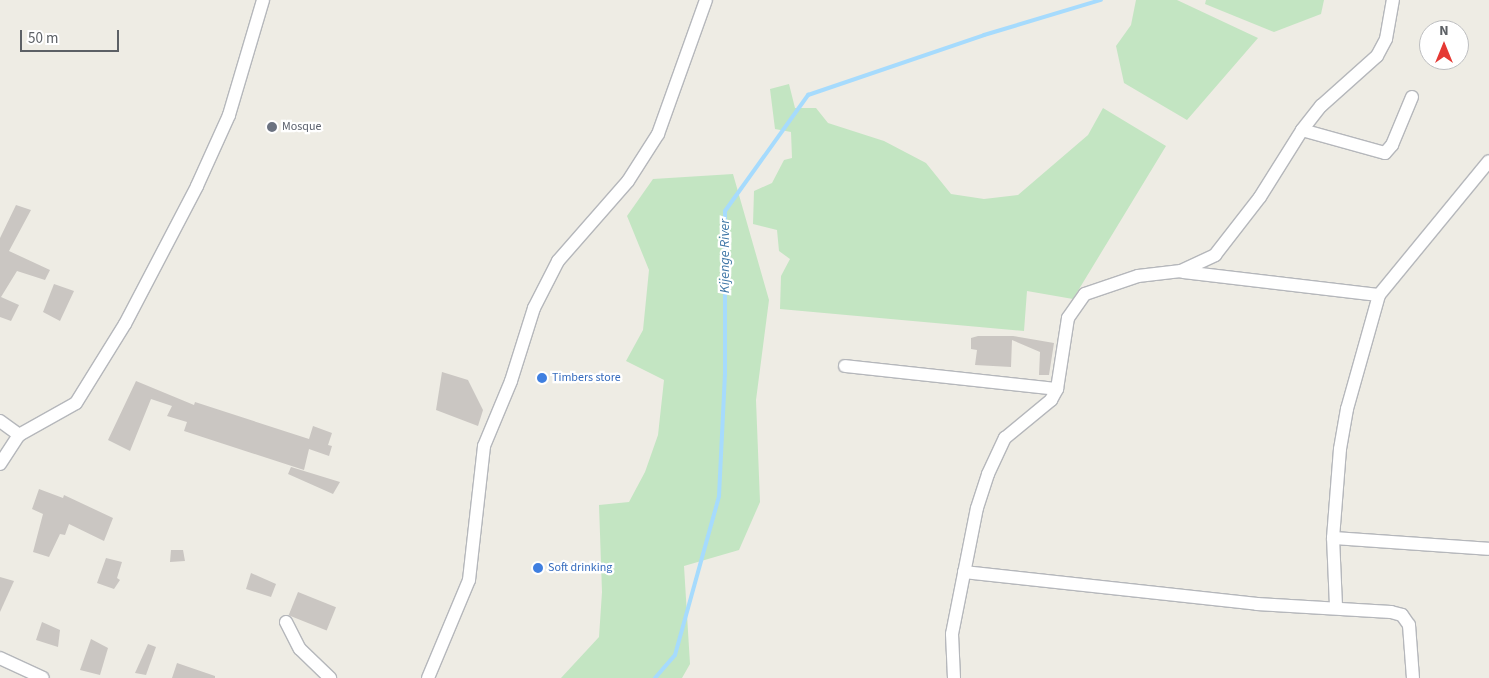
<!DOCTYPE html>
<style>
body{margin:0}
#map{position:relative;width:1489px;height:678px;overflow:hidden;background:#eeece4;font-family:"Source Sans 3",sans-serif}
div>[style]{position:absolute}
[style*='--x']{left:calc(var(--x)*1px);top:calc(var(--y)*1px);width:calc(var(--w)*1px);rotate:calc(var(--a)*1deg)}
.green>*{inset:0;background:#c3e5c2}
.stream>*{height:4px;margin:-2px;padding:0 2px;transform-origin:2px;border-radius:2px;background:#a6dbfd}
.building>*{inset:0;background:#cac6c2;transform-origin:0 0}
.roads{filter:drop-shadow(1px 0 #b5b7bb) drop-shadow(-1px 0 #b5b7bb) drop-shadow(0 1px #b5b7bb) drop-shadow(0 -1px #b5b7bb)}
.minor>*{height:12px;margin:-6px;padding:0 6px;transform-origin:6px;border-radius:6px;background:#fff}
.dots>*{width:14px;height:14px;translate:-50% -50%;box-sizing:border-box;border:2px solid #fff;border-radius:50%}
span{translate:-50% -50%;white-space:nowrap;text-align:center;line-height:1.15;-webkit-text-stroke:4.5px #fff;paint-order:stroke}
.worship-label{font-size:12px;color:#5b616d}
.left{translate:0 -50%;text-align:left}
.shop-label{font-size:12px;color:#366cbe}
.water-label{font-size:14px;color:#4077a7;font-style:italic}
.north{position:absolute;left:1419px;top:20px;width:50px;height:50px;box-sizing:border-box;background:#fff;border:1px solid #bebfc1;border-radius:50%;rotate:0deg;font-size:14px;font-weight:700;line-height:20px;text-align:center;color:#5c6065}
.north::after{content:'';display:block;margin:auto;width:18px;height:22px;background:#e53934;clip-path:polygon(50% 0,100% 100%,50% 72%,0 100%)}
.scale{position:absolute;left:20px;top:30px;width:99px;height:22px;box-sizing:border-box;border:2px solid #5c6065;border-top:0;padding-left:6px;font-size:15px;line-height:18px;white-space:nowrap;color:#5c6065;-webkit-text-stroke:4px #fff;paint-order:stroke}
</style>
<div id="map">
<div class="green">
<i style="clip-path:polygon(1136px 0,1177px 0,1258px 38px,1187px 120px,1124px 83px,1116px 46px,1131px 25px)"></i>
<i style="clip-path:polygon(1206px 0,1324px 0,1321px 14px,1274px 32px,1205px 4px)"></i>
<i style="clip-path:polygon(789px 84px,795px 108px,816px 108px,828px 123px,884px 141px,926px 163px,951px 194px,984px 199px,1018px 195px,1088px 135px,1103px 108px,1166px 146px,1073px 299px,1027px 291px,1024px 331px,780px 309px,781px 276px,790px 259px,779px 251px,777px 230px,753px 224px,754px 191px,772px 183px,784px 160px,792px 158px,791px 132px,775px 129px,770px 89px)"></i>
<i style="clip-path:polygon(733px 174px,769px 300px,756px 400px,760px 502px,739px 550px,684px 566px,690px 664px,682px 678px,561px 678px,599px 637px,602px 592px,599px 505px,629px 502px,645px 472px,658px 435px,664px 380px,626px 361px,643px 330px,649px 270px,627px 216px,653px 179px)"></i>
</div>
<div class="stream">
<i style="--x:655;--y:678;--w:30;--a:-49"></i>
<i style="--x:675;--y:655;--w:165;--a:-74.5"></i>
<i style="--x:719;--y:496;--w:121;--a:-87.2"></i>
<i style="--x:725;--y:375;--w:164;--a:-90"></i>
<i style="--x:725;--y:211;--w:143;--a:-54.4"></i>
<i style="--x:808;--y:95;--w:186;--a:-18.8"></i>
<i style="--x:984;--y:35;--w:122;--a:-16.7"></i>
</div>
<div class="building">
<i style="clip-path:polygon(16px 205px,31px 210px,9px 251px,50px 270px,45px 280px,17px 271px,1px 297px,19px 305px,11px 321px,0 317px,0 238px)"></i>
<i style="clip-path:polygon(54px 284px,74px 291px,60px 321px,43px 312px)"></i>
<i style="clip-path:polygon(978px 336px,1013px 336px,1054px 343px,1049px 375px,1039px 375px,1040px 352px,1012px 340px,1011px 367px,975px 365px,977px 350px,971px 349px,971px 338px)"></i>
<i style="clip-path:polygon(442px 372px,468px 380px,483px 410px,478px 426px,436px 410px)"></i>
<i style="clip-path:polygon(136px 381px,194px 405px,195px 402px,309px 439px,313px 426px,332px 433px,328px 445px,332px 446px,329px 456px,309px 449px,304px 470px,184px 431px,187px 422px,167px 416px,172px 406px,151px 399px,130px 451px,108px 440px)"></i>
<i style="clip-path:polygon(291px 467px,340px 482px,333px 494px,288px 474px)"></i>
<i style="clip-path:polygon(39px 489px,63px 498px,64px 495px,113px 518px,104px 541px,69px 524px,65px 535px,60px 534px,49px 557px,33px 552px,43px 514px,32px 509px)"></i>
<i style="clip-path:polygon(171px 550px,183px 550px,185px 561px,170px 562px)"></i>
<i style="clip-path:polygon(106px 558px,122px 562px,117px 578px,120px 580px,114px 589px,97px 583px)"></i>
<i style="clip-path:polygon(251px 573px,276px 584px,271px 597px,246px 589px)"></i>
<i style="clip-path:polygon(0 577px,14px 581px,0 612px)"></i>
<i style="left:298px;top:592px;width:41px;height:25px;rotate:22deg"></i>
<i style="clip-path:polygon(42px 622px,60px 630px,58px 647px,36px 640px)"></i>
<i style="clip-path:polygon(91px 639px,108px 648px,100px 675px,80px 670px)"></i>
<i style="clip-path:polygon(148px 644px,156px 647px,146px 675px,135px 673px)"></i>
<i style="clip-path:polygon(177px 663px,215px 676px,215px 678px,172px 678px)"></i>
</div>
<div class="roads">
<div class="minor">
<i style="--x:1302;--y:130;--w:86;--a:15.5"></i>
<i style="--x:1385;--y:153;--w:11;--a:-49"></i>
<i style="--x:1392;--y:145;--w:52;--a:-67.4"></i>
<i style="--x:1183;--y:272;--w:197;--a:6.7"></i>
<i style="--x:1379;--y:295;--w:173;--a:-50.6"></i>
<i style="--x:845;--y:366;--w:213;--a:6.2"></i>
<i style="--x:0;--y:421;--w:24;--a:36"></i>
<i style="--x:0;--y:464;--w:35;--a:-57"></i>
<i style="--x:19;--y:435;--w:65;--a:-29.3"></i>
<i style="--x:76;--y:403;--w:93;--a:-58.2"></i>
<i style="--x:125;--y:324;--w:156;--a:-62.4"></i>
<i style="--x:197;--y:186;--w:78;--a:-65.7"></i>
<i style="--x:229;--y:115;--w:120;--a:-73.5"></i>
<i style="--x:1333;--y:538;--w:156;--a:4"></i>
<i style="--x:964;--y:572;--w:295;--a:6.2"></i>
<i style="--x:1257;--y:604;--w:134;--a:3.4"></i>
<i style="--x:1391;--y:612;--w:11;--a:15"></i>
<i style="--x:1402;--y:615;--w:12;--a:55"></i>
<i style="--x:1409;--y:625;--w:53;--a:85.7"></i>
<i style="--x:1336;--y:606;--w:68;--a:-92.5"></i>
<i style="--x:1333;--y:538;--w:89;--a:-85.5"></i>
<i style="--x:1340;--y:449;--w:41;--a:-80.1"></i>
<i style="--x:1347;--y:409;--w:118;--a:-74.3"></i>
<i style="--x:286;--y:622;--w:30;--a:63"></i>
<i style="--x:300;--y:649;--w:42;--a:44"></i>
<i style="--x:0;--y:658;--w:47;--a:24.9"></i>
<i style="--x:428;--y:678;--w:106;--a:-67.3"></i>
<i style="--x:469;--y:580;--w:135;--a:-83.6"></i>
<i style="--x:484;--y:446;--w:70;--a:-67.4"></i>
<i style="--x:511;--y:381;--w:77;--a:-72.5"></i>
<i style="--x:534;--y:308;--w:53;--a:-62.9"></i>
<i style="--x:558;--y:261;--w:106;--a:-48.8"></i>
<i style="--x:628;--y:181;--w:56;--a:-57.4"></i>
<i style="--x:658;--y:134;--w:142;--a:-70.3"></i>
<i style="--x:954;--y:678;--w:44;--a:-92.6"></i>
<i style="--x:952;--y:634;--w:128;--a:-78.8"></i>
<i style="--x:977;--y:508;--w:36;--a:-72"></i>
<i style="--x:988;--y:474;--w:40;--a:-65"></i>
<i style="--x:1005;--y:438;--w:60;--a:-39.6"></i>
<i style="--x:1051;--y:400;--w:13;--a:-61"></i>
<i style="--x:1057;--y:389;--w:72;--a:-81.2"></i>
<i style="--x:1068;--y:318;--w:29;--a:-55"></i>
<i style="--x:1085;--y:294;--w:56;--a:-18.8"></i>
<i style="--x:1138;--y:276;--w:43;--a:-6.6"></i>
<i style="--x:1181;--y:271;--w:38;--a:-25"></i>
<i style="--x:1215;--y:255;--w:73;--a:-52.2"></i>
<i style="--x:1260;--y:197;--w:79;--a:-57.9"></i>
<i style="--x:1302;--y:130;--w:31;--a:-52"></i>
<i style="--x:1321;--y:106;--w:75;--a:-41.8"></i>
<i style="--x:1377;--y:56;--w:19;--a:-62"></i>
<i style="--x:1386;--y:39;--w:40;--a:-80"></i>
</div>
</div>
<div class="dots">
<i style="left:272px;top:127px;background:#6b7280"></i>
<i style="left:542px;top:378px;background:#3f7fe0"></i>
<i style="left:538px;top:568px;background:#3f7fe0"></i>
</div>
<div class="worship-label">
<span class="left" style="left:282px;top:127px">Mosque</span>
</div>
<div class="shop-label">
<span class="left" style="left:552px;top:378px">Timbers store</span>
<span class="left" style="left:548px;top:568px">Soft drinking</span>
</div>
<div class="water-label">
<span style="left:725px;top:256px;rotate:-90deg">Kijenge River</span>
</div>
<div class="north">N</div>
<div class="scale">50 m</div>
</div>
